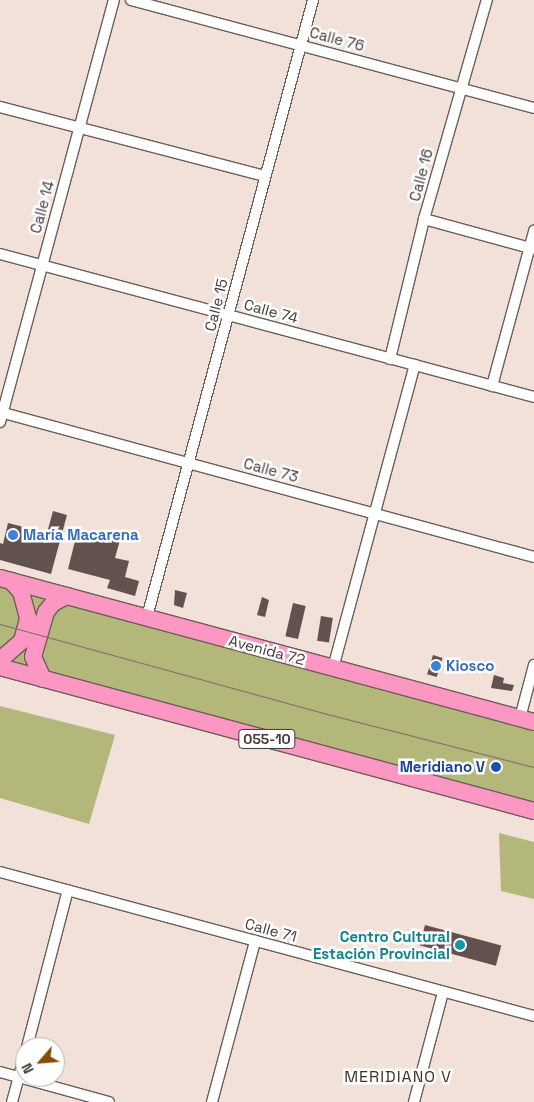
<!DOCTYPE html>
<meta charset="utf-8">
<style>
body{margin:0}
#map{position:relative;width:534px;height:1102px;overflow:hidden;background:#f1e1d9;font-family:"Space Grotesk",sans-serif}
div>[style]{position:absolute}
[style*='--x']{left:calc(var(--x)*1px);top:calc(var(--y)*1px);width:calc(var(--w)*1px);rotate:calc(var(--a)*1deg)}
.green>*{inset:0;background:#b3b77a;transform-origin:0 0}
.building>*{inset:0;background:#615250;transform-origin:0 0}
.roads{filter:drop-shadow(1px 0 #6c5e57) drop-shadow(-1px 0 #6c5e57) drop-shadow(0 1px #6c5e57) drop-shadow(0 -1px #6c5e57)}
.minor>*{height:10px;margin:-5px;padding:0 5px;transform-origin:5px;border-radius:5px;background:#fff}
.trunk>*{height:16px;margin:-8px;padding:0 8px;transform-origin:8px;border-radius:8px;background:#fc96c2}
.tram>*{height:1px;margin:-0.5px;padding:0 0.5px;transform-origin:0.5px;border-radius:0.5px;background:#796f6a}
.dots>*{width:14px;height:14px;translate:-50% -50%;box-sizing:border-box;border:2px solid #fff;border-radius:50%}
span{translate:-50% -50%;white-space:nowrap;text-align:center;line-height:1.15;-webkit-text-stroke:5px #fff;paint-order:stroke}
.shield-label span{padding:1px 4px;background:#fff;border:1px solid;border-radius:4px;-webkit-text-stroke-width:0}
.shield-label{font-size:14px;color:#403936;font-weight:700}
.street-label{font-size:15px;color:#403936}
.shop-label{font-size:15px;color:#366cbe;font-weight:700}
.left{translate:0 -50%;text-align:left}
.transit-label{font-size:15px;color:#164399;font-weight:700}
.right{translate:-100% -50%;text-align:right}
.culture-label{font-size:15px;color:#0d838f;font-weight:700}
.neighbourhood-label{font-size:16px;color:#3e312b;letter-spacing:1px}
.north{position:absolute;left:15px;top:1037px;width:50px;height:50px;box-sizing:border-box;background:#fff;border:1px solid #b3b0af;border-radius:50%;rotate:243deg;font-size:14px;font-weight:700;line-height:20px;text-align:center;color:#403936}
.north::after{content:'';display:block;margin:auto;width:18px;height:22px;background:#864c02;clip-path:polygon(50% 0,100% 100%,50% 72%,0 100%)}
</style>
<div id="map">
<div class="green">
<i style="clip-path:polygon(0 586px,11px 592px,23px 611px,20px 636px,0 652px)"></i>
<i style="left:28px;top:594px;width:22px;height:70px;rotate:16deg"></i>
<i style="clip-path:polygon(63px 604px,534px 731px,534px 802px,46px 671px,39px 662px,51px 611px)"></i>
<i style="clip-path:polygon(0 706px,115px 735px,89px 824px,0 798px)"></i>
<i style="clip-path:polygon(499px 833px,534px 842px,534px 899px,501px 891px)"></i>
</div>
<div class="building">
<i style="clip-path:polygon(53px 511px,67px 515px,51px 574px,0 560px,0 543px,3px 544px,8px 523px,47px 533px)"></i>
<i style="clip-path:polygon(78px 529px,120px 540px,115px 558px,129px 561px,125px 577px,139px 581px,135px 596px,107px 588px,110px 580px,68px 569px)"></i>
<i style="clip-path:polygon(175px 590px,187px 593px,183px 608px,174px 605px)"></i>
<i style="clip-path:polygon(262px 597px,269px 600px,265px 617px,257px 615px)"></i>
<i style="left:293px;top:603px;width:13px;height:34px;rotate:13deg"></i>
<i style="left:321px;top:616px;width:12px;height:25px;rotate:9deg"></i>
<i style="left:433px;top:655px;width:10px;height:20px;rotate:17deg"></i>
<i style="clip-path:polygon(494px 675px,504px 678px,503px 683px,514px 685px,512px 691px,491px 688px)"></i>
<i style="left:425px;top:925px;width:79px;height:21px;rotate:15deg"></i>
</div>
<div class="roads">
<div class="minor">
<i style="--x:131;--y:0;--w:417;--a:15"></i>
<i style="--x:0;--y:107;--w:273;--a:14.6"></i>
<i style="--x:424;--y:219;--w:114;--a:15.3"></i>
<i style="--x:0;--y:254;--w:553;--a:14.99"></i>
<i style="--x:390;--y:359;--w:144;--a:-76.3"></i>
<i style="--x:424;--y:219;--w:228;--a:-74"></i>
<i style="--x:492;--y:386;--w:161;--a:-74.8"></i>
<i style="--x:0;--y:412;--w:553;--a:15.19"></i>
<i style="--x:0;--y:422;--w:437;--a:-74.9"></i>
<i style="--x:147;--y:617;--w:639;--a:-74.94"></i>
<i style="--x:333;--y:668;--w:314;--a:-74.9"></i>
<i style="--x:520;--y:718;--w:55;--a:-75.2"></i>
<i style="--x:0;--y:872;--w:553;--a:15.09"></i>
<i style="--x:27;--y:1047;--w:162;--a:-75.4"></i>
<i style="--x:0;--y:1072;--w:113;--a:15.4"></i>
<i style="--x:12;--y:1102;--w:50;--a:-74.8"></i>
<i style="--x:212;--y:1102;--w:167;--a:-75"></i>
<i style="--x:414;--y:1102;--w:114;--a:-75.2"></i>
</div>
<div class="trunk">
<i style="--x:0;--y:578;--w:553;--a:15.09"></i>
<i style="--x:0;--y:660;--w:29;--a:-41"></i>
<i style="--x:22;--y:641;--w:24;--a:-75"></i>
<i style="--x:28;--y:618;--w:27;--a:-105"></i>
<i style="--x:21;--y:592;--w:15;--a:-132"></i>
<i style="--x:0;--y:667;--w:553;--a:15.09"></i>
<i style="--x:43;--y:679;--w:24;--a:-114"></i>
<i style="--x:33;--y:657;--w:47;--a:-73.9"></i>
<i style="--x:46;--y:612;--w:11;--a:-52"></i>
<i style="--x:53;--y:603;--w:16;--a:-27"></i>
</div>
</div>
<div class="tram">
<i style="--x:0;--y:624;--w:343;--a:15.4"></i>
<i style="--x:331;--y:715;--w:210;--a:14.4"></i>
</div>
<div class="dots">
<i style="left:13px;top:535px;background:#3f7fe0"></i>
<i style="left:436px;top:666px;background:#3f7fe0"></i>
<i style="left:496px;top:767px;background:#1a4fb4"></i>
<i style="left:460px;top:945px;background:#0f9aa8"></i>
</div>
<div class="shield-label">
<span style="left:267px;top:739px">055-10</span>
</div>
<div class="street-label">
<span style="left:337px;top:39px;rotate:15deg">Calle 76</span>
<span style="left:421px;top:175px;rotate:-75deg">Calle 16</span>
<span style="left:42px;top:207px;rotate:-75deg">Calle 14</span>
<span style="left:216px;top:305px;rotate:-76deg">Calle 15</span>
<span style="left:271px;top:311px;rotate:15deg">Calle 74</span>
<span style="left:271px;top:470px;rotate:15deg">Calle 73</span>
<span style="left:267px;top:650px;rotate:15deg">Avenida 72</span>
<span style="left:271px;top:930px;rotate:15deg">Calle 71</span>
</div>
<div class="shop-label">
<span class="left" style="left:23px;top:535px">María Macarena</span>
<span class="left" style="left:446px;top:666px">Kiosco</span>
</div>
<div class="transit-label">
<span class="right" style="left:485px;top:767px">Meridiano V</span>
</div>
<div class="culture-label">
<span class="right" style="left:450px;top:945px">Centro Cultural<br>Estación Provincial</span>
</div>
<div class="neighbourhood-label">
<span style="left:398px;top:1077px">MERIDIANO V</span>
</div>
<div class="north">N</div>
</div>
